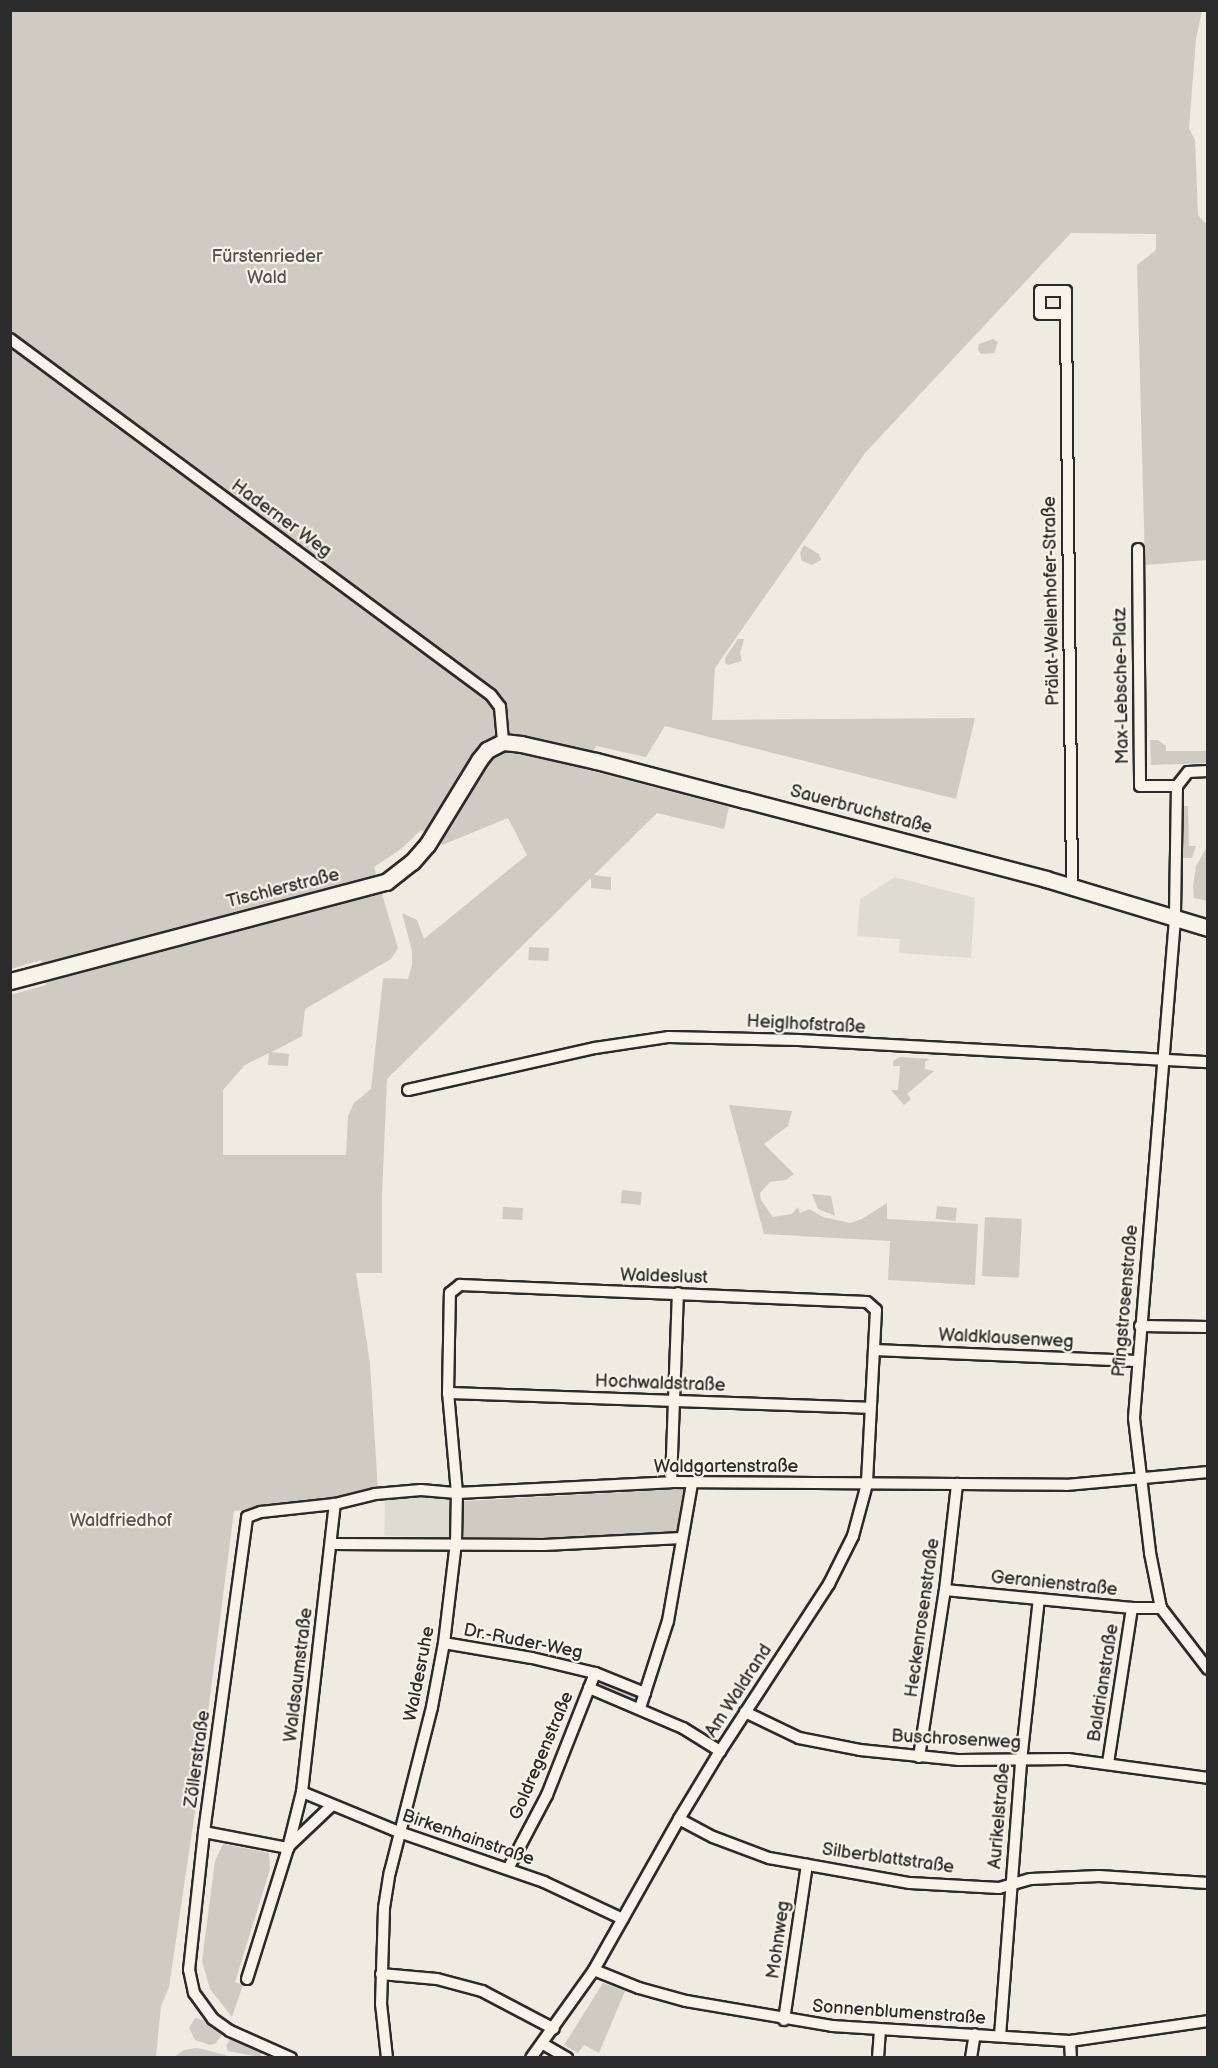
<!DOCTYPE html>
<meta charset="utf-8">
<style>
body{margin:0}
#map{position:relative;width:1218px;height:2068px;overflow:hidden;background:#efebe0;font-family:"Balsamiq Sans",sans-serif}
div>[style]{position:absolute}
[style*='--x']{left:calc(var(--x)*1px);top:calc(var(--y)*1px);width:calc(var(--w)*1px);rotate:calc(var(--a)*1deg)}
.built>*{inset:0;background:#dedbd1;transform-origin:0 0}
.green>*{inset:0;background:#cfcbc2;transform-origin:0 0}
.roads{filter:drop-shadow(2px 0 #2b2b2b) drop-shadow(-2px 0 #2b2b2b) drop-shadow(0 2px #2b2b2b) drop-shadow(0 -2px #2b2b2b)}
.street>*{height:10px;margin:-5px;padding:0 5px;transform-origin:5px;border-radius:5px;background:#f7f3e8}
.secondary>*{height:15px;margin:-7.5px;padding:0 7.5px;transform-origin:7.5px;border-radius:7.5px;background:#f7f3e8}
span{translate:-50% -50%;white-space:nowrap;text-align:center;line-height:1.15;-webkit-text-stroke:4.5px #f7f3e8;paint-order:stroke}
.park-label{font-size:18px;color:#545351}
.street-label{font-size:18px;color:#2b2b2b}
.frame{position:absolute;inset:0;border:12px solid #2b2b2b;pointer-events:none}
</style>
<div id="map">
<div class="built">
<i style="clip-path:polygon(895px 877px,975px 898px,971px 958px,899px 953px,900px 939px,857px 936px,860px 899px)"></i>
<i style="left:452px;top:1495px;width:42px;height:67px;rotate:91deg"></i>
</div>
<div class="green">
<i style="clip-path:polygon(evenodd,11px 11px,1202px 11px,1196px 39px,1189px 128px,1195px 140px,1198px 215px,1207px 225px,1207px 560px,1145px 565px,1137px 265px,1156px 250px,1156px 234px,1071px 233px,865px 453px,715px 668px,712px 720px,975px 718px,956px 799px,665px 726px,646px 757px,596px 746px,584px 769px,729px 807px,724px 829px,657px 813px,594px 875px,611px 877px,611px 890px,591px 888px,591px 878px,387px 1079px,382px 1195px,382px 1273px,356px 1273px,370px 1363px,378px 1491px,332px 1502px,234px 1511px,196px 1805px,169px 1987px,161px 2006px,156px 2057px,11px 2057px,10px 995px,46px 985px,41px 960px,11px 969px,11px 11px,508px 818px,527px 855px,424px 939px,417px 920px,402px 913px,412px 951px,412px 965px,408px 979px,383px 978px,371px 1089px,354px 1103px,348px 1116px,346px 1155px,223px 1155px,223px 1090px,245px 1065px,269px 1053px,268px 1065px,288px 1066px,289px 1054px,272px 1052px,302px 1036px,305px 1009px,391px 959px,398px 948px,374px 867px,401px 849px,421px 830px,442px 845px,508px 818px)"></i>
<i style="clip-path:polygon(993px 339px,998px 342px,994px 353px,981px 354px,978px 350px,979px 344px)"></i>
<i style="clip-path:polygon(804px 545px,819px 554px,821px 560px,812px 565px,802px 561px,800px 553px)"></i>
<i style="clip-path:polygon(738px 639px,744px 639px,740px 653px,742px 661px,728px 665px,725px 663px,725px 658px)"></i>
<i style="clip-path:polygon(1150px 740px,1158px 740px,1166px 746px,1166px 751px,1207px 751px,1207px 763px,1151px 765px)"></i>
<i style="clip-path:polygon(1182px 806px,1188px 806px,1189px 846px,1196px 846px,1192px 858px,1183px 858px)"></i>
<i style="clip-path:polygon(1207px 847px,1207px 901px,1194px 898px,1193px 886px,1196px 866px)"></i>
<i style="left:529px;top:947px;width:20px;height:13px;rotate:3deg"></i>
<i style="clip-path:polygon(900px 1057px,930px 1059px,925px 1062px,925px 1069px,934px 1071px,907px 1094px,911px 1099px,904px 1105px,891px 1090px,898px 1090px,900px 1066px,893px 1066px,893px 1061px)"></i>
<i style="clip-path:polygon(729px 1105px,792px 1111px,788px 1126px,764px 1144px,794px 1174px,786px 1180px,770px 1182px,760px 1193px,761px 1200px,773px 1217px,792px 1214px,798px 1207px,800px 1213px,809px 1209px,823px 1217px,850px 1223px,862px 1219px,887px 1203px,887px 1219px,978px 1224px,975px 1285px,888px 1280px,890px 1241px,764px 1234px)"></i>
<i style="left:622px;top:1190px;width:20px;height:13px;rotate:6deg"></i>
<i style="clip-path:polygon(812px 1194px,831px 1196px,835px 1216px,818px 1209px)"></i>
<i style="left:937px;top:1206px;width:20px;height:13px;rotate:6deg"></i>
<i style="left:503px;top:1207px;width:20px;height:12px;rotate:3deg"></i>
<i style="left:985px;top:1217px;width:37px;height:59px;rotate:3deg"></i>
<i style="clip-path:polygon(684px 1489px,678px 1532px,481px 1542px,464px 1539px,464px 1501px)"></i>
<i style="clip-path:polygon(601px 1683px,635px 1694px,637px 1700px,633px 1702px,599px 1688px)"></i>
<i style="clip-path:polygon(223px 1844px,269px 1853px,270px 1869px,235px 1982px,243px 1985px,232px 2017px,210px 1989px,202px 1961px,215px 1861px)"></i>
<i style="clip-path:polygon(603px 1983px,625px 1991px,599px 2053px,584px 2045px,578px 2053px,564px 2045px)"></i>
<i style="clip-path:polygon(195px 2018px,206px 2021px,222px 2035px,216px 2043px,210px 2045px,195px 2040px,189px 2028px)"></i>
<i style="clip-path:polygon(230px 2039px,262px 2053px,260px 2057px,228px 2051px,226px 2046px)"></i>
<i style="clip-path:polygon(196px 2048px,203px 2049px,232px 2057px,174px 2057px,184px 2050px)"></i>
</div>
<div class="roads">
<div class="street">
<i style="--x:1040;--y:291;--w:26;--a:0"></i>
<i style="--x:1066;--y:291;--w:23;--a:90"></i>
<i style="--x:1066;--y:314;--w:26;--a:180"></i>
<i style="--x:1040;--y:314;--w:23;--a:-90"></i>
<i style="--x:1066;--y:314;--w:574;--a:89.4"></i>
<i style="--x:10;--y:339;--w:598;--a:36.51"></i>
<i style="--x:491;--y:695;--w:15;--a:53"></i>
<i style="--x:500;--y:707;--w:35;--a:85"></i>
<i style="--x:1138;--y:549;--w:237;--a:89.5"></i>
<i style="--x:1140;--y:786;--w:37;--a:0"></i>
<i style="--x:1208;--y:771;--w:20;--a:177"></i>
<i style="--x:1188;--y:772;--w:18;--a:128"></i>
<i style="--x:1177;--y:786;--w:133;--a:90.9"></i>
<i style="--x:1175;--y:919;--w:501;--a:94.7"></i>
<i style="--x:1134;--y:1418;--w:136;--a:83.2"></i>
<i style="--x:1150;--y:1553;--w:56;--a:78.7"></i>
<i style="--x:1161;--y:1608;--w:77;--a:52.4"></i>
<i style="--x:408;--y:1090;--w:192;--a:-12.7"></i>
<i style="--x:595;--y:1048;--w:75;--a:-8.5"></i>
<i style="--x:669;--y:1037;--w:130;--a:1.3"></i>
<i style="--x:799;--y:1040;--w:410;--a:3.1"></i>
<i style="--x:1140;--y:1326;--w:68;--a:0.8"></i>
<i style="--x:874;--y:1350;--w:263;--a:2.4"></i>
<i style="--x:448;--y:1393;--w:422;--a:2"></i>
<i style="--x:671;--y:1482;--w:189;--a:-87.9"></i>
<i style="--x:332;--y:1544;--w:212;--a:0.3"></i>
<i style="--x:544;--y:1545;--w:138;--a:-2.9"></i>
<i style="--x:945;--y:1590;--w:188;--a:5.5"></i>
<i style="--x:1132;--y:1608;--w:29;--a:0"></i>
<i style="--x:444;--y:1643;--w:89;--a:9.7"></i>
<i style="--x:532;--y:1658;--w:65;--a:13.4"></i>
<i style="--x:595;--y:1673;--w:54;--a:21.8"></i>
<i style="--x:589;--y:1688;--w:102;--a:23.1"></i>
<i style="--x:683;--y:1728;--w:44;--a:31.9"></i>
<i style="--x:640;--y:1708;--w:91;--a:-72.2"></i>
<i style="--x:668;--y:1621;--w:140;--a:-80.1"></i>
<i style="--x:745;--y:1712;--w:60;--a:25.7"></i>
<i style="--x:799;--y:1738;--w:62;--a:11.1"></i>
<i style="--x:860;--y:1750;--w:100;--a:5.8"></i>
<i style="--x:959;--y:1760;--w:109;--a:-0.5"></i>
<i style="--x:1068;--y:1759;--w:141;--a:7.7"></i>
<i style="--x:919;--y:1757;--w:169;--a:-81.2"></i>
<i style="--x:945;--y:1590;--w:107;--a:-83.5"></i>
<i style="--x:1108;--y:1763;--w:157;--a:-81.2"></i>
<i style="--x:302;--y:1792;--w:105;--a:22.4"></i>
<i style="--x:399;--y:1832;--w:153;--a:19"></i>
<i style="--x:544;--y:1882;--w:87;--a:25.1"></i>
<i style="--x:679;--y:1819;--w:38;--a:28"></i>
<i style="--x:713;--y:1837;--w:60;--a:20.6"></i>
<i style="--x:769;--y:1858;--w:143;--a:10.1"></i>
<i style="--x:910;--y:1883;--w:89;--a:3.2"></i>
<i style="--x:999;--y:1888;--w:33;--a:-16"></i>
<i style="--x:1031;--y:1879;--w:68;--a:-2.5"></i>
<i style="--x:1099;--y:1876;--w:109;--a:3.7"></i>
<i style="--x:204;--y:1832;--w:86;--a:10.8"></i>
<i style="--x:288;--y:1847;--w:59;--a:-43.6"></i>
<i style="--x:508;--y:1869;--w:84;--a:-62.2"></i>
<i style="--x:547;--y:1795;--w:131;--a:-68.5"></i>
<i style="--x:594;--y:1970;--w:48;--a:21.8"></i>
<i style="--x:639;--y:1988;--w:49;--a:15.5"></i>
<i style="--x:686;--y:2001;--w:148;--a:9.7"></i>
<i style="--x:832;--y:2026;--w:238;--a:3.6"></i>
<i style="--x:1070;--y:2041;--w:139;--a:-8.2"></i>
<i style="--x:381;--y:1974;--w:56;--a:5.1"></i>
<i style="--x:437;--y:1979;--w:47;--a:14.9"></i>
<i style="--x:482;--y:1991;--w:81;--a:27.8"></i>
<i style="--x:247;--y:1979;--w:137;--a:-72.6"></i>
<i style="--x:288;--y:1848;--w:58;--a:-76"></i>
<i style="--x:302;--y:1792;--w:290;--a:-83.5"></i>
<i style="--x:784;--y:2020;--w:157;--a:-81.6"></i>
<i style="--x:1000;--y:2036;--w:276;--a:-85.6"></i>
<i style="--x:1021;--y:1761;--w:163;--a:-83.7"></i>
<i style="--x:1070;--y:2041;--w:17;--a:87"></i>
<i style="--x:543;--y:2044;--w:28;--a:30"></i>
<i style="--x:291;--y:2058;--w:67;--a:-156.1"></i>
<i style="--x:230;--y:2031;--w:21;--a:-145"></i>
<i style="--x:213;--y:2019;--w:32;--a:-126"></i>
<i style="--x:194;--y:1993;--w:24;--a:-102"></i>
<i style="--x:189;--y:1970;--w:139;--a:-83.8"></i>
<i style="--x:204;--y:1832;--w:318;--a:-82.2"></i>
<i style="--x:247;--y:1517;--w:15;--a:-20"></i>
<i style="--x:261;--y:1512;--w:74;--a:-6.2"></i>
<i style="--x:335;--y:1504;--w:41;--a:-14"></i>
<i style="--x:375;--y:1494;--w:46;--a:-5"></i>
<i style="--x:421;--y:1490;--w:36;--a:5"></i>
<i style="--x:457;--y:1493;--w:214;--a:-2.9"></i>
<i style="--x:671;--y:1482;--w:395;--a:0.4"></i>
<i style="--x:1066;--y:1485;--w:143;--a:-5.2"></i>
<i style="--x:387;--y:2058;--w:54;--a:-96.3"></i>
<i style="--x:381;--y:2004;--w:96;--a:-88.2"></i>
<i style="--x:384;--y:1908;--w:36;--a:-81"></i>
<i style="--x:390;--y:1872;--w:170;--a:-75.7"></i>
<i style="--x:432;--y:1707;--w:65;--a:-79.4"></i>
<i style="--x:444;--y:1643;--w:101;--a:-83.2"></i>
<i style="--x:456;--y:1543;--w:50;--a:-88.9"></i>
<i style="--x:457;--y:1493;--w:100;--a:-95.1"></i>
<i style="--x:448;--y:1393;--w:100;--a:-88.9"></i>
<i style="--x:450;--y:1293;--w:13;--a:-39"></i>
<i style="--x:460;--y:1285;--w:407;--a:2.4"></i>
<i style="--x:867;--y:1302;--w:12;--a:42"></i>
<i style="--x:876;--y:1310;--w:174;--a:93"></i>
<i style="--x:867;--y:1484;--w:54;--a:105.1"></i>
<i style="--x:853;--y:1536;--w:54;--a:116.6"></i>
<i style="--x:829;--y:1584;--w:199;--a:123.1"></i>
<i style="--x:720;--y:1751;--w:79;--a:121.1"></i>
<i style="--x:679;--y:1819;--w:173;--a:119.4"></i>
<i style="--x:594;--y:1970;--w:108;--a:125.6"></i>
<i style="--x:878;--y:2058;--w:28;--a:-86"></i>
<i style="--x:971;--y:2058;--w:24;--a:-81"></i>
</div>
<div class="secondary">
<i style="--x:10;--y:981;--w:389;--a:-14.8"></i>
<i style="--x:386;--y:882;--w:33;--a:-38"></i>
<i style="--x:412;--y:862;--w:23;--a:-49"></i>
<i style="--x:427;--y:845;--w:100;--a:-58.5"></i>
<i style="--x:479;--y:760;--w:13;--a:-51"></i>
<i style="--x:487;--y:750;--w:18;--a:-27"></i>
<i style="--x:503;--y:742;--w:18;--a:6"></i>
<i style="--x:521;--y:744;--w:77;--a:12.8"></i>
<i style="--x:596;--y:761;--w:154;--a:14.7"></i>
<i style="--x:745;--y:800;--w:311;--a:14.7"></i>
<i style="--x:1046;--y:879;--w:169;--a:16.8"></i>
</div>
</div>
<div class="park-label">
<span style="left:267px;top:268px">Fürstenrieder<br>Wald</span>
<span style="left:121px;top:1521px">Waldfriedhof</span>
</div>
<div class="street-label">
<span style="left:281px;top:519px;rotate:36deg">Haderner Weg</span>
<span style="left:1052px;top:601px;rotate:-91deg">Prälat-Wellenhofer-Straße</span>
<span style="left:1122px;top:686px;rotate:-91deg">Max-Lebsche-Platz</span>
<span style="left:861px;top:810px;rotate:15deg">Sauerbruchstraße</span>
<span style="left:283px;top:889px;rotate:-14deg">Tischlerstraße</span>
<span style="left:806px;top:1025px;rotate:3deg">Heiglhofstraße</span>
<span style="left:664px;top:1277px;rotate:2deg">Waldeslust</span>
<span style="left:1126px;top:1301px;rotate:-85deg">Pfingstrosenstraße</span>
<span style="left:1006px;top:1339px;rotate:3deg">Waldklausenweg</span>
<span style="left:660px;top:1384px;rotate:2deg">Hochwaldstraße</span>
<span style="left:726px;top:1467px">Waldgartenstraße</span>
<span style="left:1054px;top:1584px;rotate:6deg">Geranienstraße</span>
<span style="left:923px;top:1618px;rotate:-82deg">Heckenrosenstraße</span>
<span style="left:523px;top:1642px;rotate:11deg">Dr.-Ruder-Weg</span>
<span style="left:420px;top:1674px;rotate:-79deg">Waldesruhe</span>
<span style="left:299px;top:1675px;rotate:-83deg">Waldsaumstraße</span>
<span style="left:1104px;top:1683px;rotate:-81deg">Baldrianstraße</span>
<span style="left:739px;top:1691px;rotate:-57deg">Am Waldrand</span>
<span style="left:956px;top:1740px;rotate:3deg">Buschrosenweg</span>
<span style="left:542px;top:1756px;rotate:-67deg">Goldregenstraße</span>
<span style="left:198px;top:1759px;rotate:-82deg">Zöllerstraße</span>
<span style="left:1000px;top:1816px;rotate:-85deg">Aurikelstraße</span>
<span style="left:468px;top:1838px;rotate:19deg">Birkenhainstraße</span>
<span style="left:888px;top:1859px;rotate:8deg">Silberblattstraße</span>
<span style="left:779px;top:1940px;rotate:-82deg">Mohnweg</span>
<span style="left:899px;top:2013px;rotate:4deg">Sonnenblumenstraße</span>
</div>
<div class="frame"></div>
</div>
